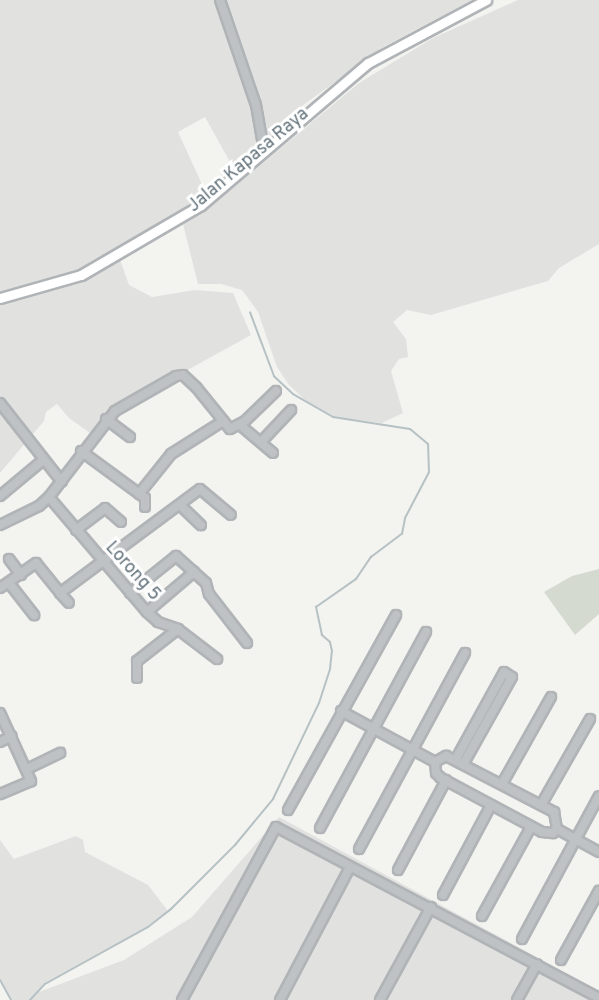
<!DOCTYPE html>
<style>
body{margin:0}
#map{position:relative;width:599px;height:1000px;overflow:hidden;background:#f3f3f0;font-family:Overpass,sans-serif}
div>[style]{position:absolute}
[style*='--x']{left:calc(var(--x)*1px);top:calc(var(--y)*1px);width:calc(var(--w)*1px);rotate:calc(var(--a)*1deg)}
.built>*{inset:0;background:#e1e2e0}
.green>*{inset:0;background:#d5dad1}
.stream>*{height:2px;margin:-1px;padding:0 1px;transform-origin:1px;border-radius:1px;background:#b6c1c4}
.roads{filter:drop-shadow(2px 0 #b0b4b7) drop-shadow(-2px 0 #b0b4b7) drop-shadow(0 2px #b0b4b7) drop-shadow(0 -2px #b0b4b7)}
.minor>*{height:8px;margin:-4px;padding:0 4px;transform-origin:4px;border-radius:4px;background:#bfc2c4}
.major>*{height:9px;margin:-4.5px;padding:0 4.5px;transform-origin:4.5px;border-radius:4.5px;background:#fff}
span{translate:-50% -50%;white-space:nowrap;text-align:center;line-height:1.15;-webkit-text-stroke:6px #fff;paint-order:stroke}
.street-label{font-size:18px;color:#65747d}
</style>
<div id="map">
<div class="built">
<i style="clip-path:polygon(0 0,472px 0,383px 47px,302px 106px,268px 142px,234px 169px,205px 117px,178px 132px,206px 193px,117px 251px,129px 285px,152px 297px,195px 290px,233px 293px,251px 335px,124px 405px,90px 433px,69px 418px,57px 404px,46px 412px,44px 421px,0 473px)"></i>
<i style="clip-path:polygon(518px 0,599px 0,599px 244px,559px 268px,548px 281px,431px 315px,407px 310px,393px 322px,406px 339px,408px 357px,399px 359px,391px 371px,403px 413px,382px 423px,333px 417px,306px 401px,289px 385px,277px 367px,258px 312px,242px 290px,221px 284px,198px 284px,183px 224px,216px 202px,359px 83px,433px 38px)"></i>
<i style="clip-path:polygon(279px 817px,599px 991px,599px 1000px,11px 1000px,0 980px,0 840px,14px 859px,76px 836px,83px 840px,85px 852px,148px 885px,168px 911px,148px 927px,45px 984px,39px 992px,124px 960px,192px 917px)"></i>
</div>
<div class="green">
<i style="clip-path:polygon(599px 569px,599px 614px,575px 635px,544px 592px,572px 576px)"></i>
</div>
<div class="stream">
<i style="--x:0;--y:980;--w:23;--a:61"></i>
<i style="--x:30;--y:1000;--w:22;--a:-47"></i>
<i style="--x:45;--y:984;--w:118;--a:-29"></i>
<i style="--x:148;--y:927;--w:29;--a:-38"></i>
<i style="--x:171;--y:909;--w:91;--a:-45"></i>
<i style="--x:235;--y:845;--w:60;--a:-50.4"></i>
<i style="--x:273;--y:799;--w:106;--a:-64.4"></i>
<i style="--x:319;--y:703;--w:36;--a:-72"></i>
<i style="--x:330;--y:669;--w:18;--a:-84"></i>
<i style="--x:332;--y:651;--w:9;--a:-103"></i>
<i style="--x:330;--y:642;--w:11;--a:-139"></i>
<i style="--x:322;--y:635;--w:29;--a:-102"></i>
<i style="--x:316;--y:607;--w:49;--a:-35"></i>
<i style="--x:356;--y:579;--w:27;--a:-56"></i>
<i style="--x:371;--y:557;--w:39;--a:-37"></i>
<i style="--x:402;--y:534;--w:16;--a:-79"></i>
<i style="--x:405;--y:518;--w:52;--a:-62.4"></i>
<i style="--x:429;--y:472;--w:28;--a:-92"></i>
<i style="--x:428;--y:444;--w:23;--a:-140"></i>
<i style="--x:410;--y:429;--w:78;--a:-171.1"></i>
<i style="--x:333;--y:417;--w:46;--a:-150.1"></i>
<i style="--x:293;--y:394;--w:26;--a:-137"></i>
<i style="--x:274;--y:376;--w:68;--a:-110.6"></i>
</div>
<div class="roads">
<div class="minor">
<i style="--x:220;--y:0;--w:111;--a:71.1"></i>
<i style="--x:256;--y:105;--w:47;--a:80.1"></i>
<i style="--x:0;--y:403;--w:100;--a:51.9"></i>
<i style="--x:106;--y:419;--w:30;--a:37"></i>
<i style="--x:240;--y:425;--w:43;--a:40.3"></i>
<i style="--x:261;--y:442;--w:44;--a:-46.8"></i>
<i style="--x:81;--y:451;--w:79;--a:36.3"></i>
<i style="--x:145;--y:498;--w:9;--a:90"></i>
<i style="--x:139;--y:494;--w:51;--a:-51.3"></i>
<i style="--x:171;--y:454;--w:62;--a:-32.4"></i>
<i style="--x:0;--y:496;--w:56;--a:-39.9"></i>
<i style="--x:49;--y:497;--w:151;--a:49.6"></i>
<i style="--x:147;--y:612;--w:15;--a:42"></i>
<i style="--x:158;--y:622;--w:21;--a:19"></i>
<i style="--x:178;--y:629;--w:52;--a:142"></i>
<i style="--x:137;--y:661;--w:17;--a:90"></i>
<i style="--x:180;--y:505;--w:29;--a:44"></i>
<i style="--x:0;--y:525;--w:43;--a:-26"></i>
<i style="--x:39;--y:506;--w:13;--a:-42"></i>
<i style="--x:49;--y:497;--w:108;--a:-52.5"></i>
<i style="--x:115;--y:411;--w:70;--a:-29.8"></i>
<i style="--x:176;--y:376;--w:7;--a:-8"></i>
<i style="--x:183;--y:375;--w:18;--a:43"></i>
<i style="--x:196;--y:387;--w:54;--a:51"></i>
<i style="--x:230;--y:429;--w:17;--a:-28"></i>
<i style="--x:245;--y:421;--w:43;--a:-44.1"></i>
<i style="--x:76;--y:530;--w:36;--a:-37"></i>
<i style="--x:105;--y:508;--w:21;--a:41"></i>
<i style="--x:9;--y:559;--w:20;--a:53"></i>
<i style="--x:9;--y:583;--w:41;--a:52"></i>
<i style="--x:0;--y:588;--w:44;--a:-34.8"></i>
<i style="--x:36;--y:563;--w:38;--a:51"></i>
<i style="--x:60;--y:593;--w:174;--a:-36.6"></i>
<i style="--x:200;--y:489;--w:40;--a:40"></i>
<i style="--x:60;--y:593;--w:13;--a:48"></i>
<i style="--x:130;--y:593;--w:59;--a:-38.8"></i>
<i style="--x:176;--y:556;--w:40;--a:42"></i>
<i style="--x:206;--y:583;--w:11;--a:75"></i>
<i style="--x:209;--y:594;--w:62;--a:52.2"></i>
<i style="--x:147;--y:612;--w:62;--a:-40.4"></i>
<i style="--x:179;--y:630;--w:48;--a:37.3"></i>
<i style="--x:341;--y:711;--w:107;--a:28.5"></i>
<i style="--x:0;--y:713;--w:75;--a:65.5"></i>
<i style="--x:31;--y:781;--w:34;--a:157"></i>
<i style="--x:0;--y:742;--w:13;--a:-27"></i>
<i style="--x:446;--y:756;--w:122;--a:27.4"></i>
<i style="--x:554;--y:812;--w:17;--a:80"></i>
<i style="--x:557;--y:829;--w:6;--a:135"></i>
<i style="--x:553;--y:833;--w:11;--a:-175"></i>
<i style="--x:542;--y:832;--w:115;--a:-151.9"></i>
<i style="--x:441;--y:778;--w:7;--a:-135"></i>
<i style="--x:436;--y:773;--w:11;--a:-95"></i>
<i style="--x:435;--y:762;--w:13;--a:-29"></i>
<i style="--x:456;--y:759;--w:99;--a:-61.1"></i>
<i style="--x:504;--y:672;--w:9;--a:32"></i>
<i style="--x:512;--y:677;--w:98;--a:119.2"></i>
<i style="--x:27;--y:769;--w:37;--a:-26"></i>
<i style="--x:502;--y:784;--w:100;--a:-60.6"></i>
<i style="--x:541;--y:805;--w:99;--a:-60.3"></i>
<i style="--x:288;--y:810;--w:223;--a:-61"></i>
<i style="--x:320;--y:828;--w:223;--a:-61.6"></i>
<i style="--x:557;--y:829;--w:48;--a:28.7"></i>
<i style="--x:359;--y:849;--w:223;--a:-61.6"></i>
<i style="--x:398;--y:870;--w:102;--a:-61.9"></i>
<i style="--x:443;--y:895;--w:102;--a:-61.9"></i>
<i style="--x:482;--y:916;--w:102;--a:-61.2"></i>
<i style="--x:522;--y:939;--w:162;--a:-61.7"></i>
<i style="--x:561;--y:960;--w:79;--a:-61.2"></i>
<i style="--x:182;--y:1000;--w:197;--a:-61.5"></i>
<i style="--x:276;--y:827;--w:365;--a:27.9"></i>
<i style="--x:280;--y:1000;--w:150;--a:-62.2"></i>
<i style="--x:380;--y:1000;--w:106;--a:-61.3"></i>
<i style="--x:517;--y:1000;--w:41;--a:-60.9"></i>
</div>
<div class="major">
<i style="--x:0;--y:298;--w:84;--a:-15.9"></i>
<i style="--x:81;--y:275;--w:139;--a:-30.3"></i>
<i style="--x:201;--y:205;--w:219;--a:-40.4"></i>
<i style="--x:368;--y:63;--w:134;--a:-28.1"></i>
</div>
</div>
<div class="street-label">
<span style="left:249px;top:161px;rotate:-40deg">Jalan Kapasa Raya</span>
<span style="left:132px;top:572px;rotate:48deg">Lorong 5</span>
</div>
</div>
